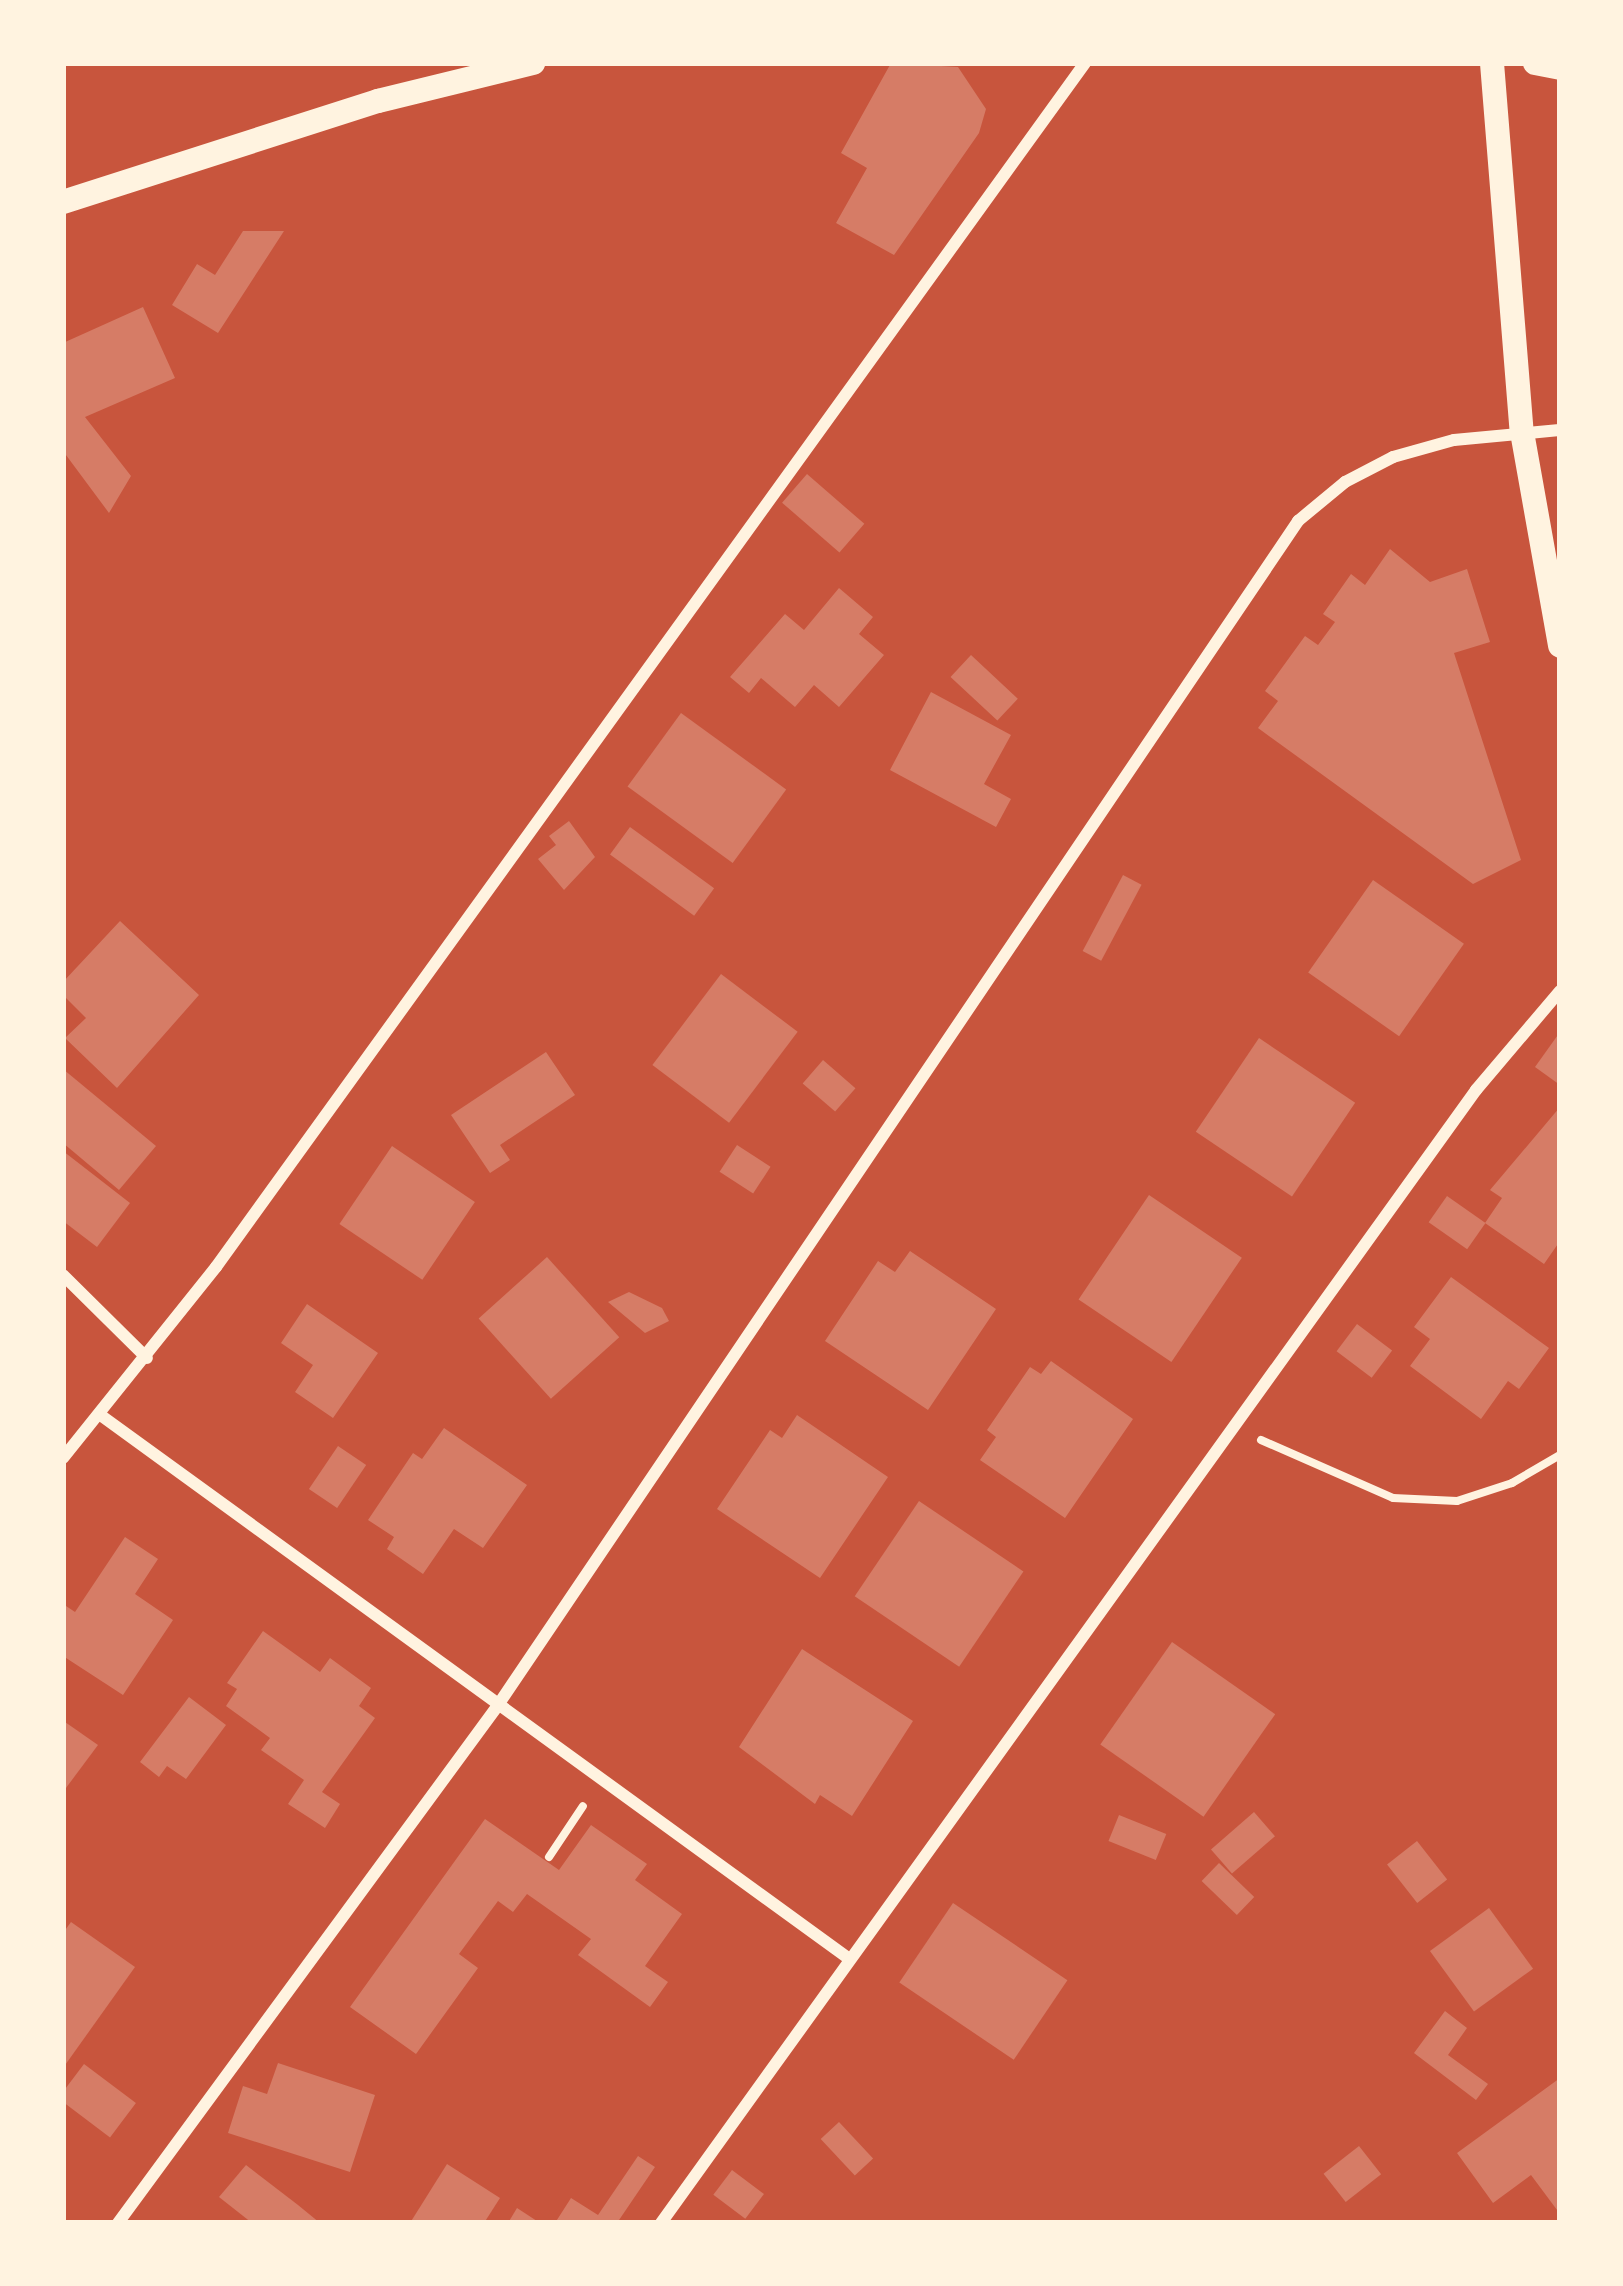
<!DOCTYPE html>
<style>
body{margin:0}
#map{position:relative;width:1623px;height:2286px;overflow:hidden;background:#c8553d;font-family:"Work Sans",sans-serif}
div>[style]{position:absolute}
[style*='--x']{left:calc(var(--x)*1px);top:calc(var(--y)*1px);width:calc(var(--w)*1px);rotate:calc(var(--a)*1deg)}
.building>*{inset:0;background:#d67c66;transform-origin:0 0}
.path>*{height:8px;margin:-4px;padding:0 4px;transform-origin:4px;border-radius:4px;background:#fff3e0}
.minor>*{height:12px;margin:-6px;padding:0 6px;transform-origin:6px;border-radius:6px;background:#fff3e0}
.secondary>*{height:24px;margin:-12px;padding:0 12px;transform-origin:12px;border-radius:12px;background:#fff3e0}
span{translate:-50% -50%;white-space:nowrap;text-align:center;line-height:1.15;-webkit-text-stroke:10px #fff3e0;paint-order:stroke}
.frame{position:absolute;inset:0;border:66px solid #fff3e0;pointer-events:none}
</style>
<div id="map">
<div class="building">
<i style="clip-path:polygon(891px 63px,958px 67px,986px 109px,979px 133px,894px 255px,836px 223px,867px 168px,841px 153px)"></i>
<i style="clip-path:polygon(243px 231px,284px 231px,218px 333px,172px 305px,197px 264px,215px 275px)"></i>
<i style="clip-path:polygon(143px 307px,175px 378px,85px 417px,131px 476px,109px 513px,63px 451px,63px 343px)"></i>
<i style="left:807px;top:474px;width:76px;height:38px;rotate:41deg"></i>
<i style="clip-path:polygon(1390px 549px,1430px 582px,1467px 569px,1490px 642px,1454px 653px,1521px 860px,1473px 884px,1258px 728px,1278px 701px,1265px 691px,1305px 636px,1318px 645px,1335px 622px,1323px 614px,1351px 574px,1365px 585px)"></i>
<i style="clip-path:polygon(839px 588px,873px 617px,859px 634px,884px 655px,839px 707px,814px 685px,795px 707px,761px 678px,749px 693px,730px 677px,785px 614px,804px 630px)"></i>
<i style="left:971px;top:655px;width:64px;height:30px;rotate:43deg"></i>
<i style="clip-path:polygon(931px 692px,1011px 735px,984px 784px,1011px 799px,996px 827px,890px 770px)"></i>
<i style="left:681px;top:713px;width:130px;height:91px;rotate:36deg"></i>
<i style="clip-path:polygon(569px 821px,595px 857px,564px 890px,538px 859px,556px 845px,549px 836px)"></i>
<i style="left:630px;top:827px;width:104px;height:34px;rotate:36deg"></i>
<i style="left:1123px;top:875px;width:21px;height:86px;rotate:28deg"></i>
<i style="left:1373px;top:880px;width:111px;height:113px;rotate:35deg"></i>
<i style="clip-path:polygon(120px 921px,199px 995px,117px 1088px,65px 1038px,86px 1018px,63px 995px,63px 982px)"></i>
<i style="left:721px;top:974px;width:96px;height:114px;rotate:37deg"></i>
<i style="clip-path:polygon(1560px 1032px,1560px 1085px,1535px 1067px)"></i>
<i style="left:1259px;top:1038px;width:116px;height:113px;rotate:34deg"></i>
<i style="clip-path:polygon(546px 1052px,575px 1095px,500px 1145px,510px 1160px,490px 1173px,451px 1115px)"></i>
<i style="left:823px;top:1060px;width:43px;height:31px;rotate:41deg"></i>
<i style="clip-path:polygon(63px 1069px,156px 1146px,119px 1190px,63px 1143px)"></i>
<i style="clip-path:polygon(1560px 1107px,1560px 1241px,1544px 1264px,1485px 1223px,1502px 1198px,1490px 1190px)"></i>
<i style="left:737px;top:1145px;width:40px;height:32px;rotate:33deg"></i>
<i style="left:392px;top:1146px;width:100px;height:94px;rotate:34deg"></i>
<i style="clip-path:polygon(63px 1151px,130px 1203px,97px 1247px,63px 1221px)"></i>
<i style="left:1149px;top:1195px;width:112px;height:126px;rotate:34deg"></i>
<i style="left:1447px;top:1196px;width:47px;height:32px;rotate:35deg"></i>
<i style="clip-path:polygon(910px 1251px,996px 1309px,928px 1410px,825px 1341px,878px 1261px,895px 1272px)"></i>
<i style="left:547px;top:1257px;width:108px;height:92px;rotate:48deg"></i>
<i style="clip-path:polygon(1451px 1277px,1549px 1348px,1519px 1389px,1508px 1381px,1481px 1419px,1410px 1366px,1430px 1339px,1414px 1327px)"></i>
<i style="clip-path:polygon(629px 1292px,662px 1308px,669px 1321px,645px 1333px,608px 1302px)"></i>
<i style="clip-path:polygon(307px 1304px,378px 1353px,333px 1418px,295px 1392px,313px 1365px,281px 1343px)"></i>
<i style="left:1357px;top:1324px;width:44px;height:34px;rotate:37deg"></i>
<i style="clip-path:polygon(1051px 1361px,1133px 1419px,1065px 1518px,980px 1460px,996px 1437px,987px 1430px,1030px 1367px,1041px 1374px)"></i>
<i style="clip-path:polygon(797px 1415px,888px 1477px,820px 1578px,717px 1509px,770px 1430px,782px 1438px)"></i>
<i style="clip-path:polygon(444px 1428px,527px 1485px,483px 1548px,454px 1529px,423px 1574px,387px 1549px,394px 1537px,368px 1520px,413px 1453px,422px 1459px)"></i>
<i style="left:338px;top:1446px;width:34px;height:52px;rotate:34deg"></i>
<i style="left:919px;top:1501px;width:126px;height:115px;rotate:34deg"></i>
<i style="clip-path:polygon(125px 1537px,158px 1559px,135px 1594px,173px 1620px,123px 1695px,63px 1656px,63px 1604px,75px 1612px)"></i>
<i style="clip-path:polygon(263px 1631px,320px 1672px,330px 1658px,371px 1688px,359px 1706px,375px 1718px,322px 1792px,340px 1804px,325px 1828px,288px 1804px,304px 1780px,261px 1750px,270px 1738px,226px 1706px,237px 1689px,227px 1683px)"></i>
<i style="left:1172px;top:1642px;width:126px;height:125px;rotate:35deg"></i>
<i style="clip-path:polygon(802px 1649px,913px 1721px,852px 1816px,820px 1795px,815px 1804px,739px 1747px)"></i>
<i style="clip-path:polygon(189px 1697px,226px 1725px,186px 1779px,167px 1766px,159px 1777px,140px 1762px)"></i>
<i style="clip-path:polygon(65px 1722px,98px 1745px,63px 1792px,63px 1725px)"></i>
<i style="left:1254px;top:1812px;width:32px;height:57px;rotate:49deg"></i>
<i style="left:1119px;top:1815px;width:51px;height:28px;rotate:22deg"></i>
<i style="clip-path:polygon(485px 1819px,559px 1870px,591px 1825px,647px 1864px,635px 1880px,682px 1914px,645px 1966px,668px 1982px,650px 2007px,578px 1955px,591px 1939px,527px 1894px,513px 1912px,498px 1901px,459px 1954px,478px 1968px,416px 2054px,350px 2007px)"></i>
<i style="left:1417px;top:1841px;width:49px;height:38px;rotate:52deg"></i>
<i style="left:1219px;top:1863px;width:49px;height:25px;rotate:44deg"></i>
<i style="left:953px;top:1903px;width:138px;height:96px;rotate:34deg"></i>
<i style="left:1489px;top:1908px;width:75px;height:73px;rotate:54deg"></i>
<i style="clip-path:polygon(71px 1922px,135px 1967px,63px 2068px,63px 1933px)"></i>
<i style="clip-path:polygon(1445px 2011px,1467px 2028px,1448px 2055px,1488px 2084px,1476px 2100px,1414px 2053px)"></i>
<i style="clip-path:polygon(278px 2063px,375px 2095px,350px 2172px,228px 2133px,243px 2086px,267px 2094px)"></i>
<i style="left:84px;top:2064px;width:65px;height:43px;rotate:37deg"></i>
<i style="clip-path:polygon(1560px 2078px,1560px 2214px,1531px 2175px,1493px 2203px,1457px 2153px)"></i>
<i style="left:839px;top:2122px;width:50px;height:25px;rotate:47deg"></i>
<i style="left:1359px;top:2146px;width:36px;height:45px;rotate:52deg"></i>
<i style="clip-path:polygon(638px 2156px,655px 2167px,617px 2223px,555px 2223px,571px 2198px,598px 2215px)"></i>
<i style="clip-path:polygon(447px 2164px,500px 2198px,484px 2223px,410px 2223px)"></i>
<i style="clip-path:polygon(246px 2165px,298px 2205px,320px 2223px,252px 2223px,219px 2197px)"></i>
<i style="left:732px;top:2170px;width:40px;height:31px;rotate:37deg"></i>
<i style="clip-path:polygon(517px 2208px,540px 2223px,508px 2223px)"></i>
</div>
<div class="path">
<i style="--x:1261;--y:1440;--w:144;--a:23.7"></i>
<i style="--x:1393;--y:1498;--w:64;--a:2.7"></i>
<i style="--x:1457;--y:1501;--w:58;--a:-18.1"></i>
<i style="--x:1512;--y:1483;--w:56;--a:-30.3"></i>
<i style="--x:549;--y:1857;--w:61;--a:-56.3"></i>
</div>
<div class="minor">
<i style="--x:63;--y:1275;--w:118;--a:44.7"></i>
<i style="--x:99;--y:1414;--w:926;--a:35.99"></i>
<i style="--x:63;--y:1458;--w:245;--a:-51.3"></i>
<i style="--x:216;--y:1267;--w:1485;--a:-54.18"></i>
<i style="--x:118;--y:2223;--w:639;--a:-53.72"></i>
<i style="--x:496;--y:1708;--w:1433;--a:-55.95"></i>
<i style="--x:1298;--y:521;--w:61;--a:-39.7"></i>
<i style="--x:1345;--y:482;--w:54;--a:-27.5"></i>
<i style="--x:1393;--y:457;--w:63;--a:-15.6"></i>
<i style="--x:1454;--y:440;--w:106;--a:-5.4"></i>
<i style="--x:661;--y:2223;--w:1396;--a:-54.27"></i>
<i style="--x:1476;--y:1090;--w:130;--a:-49.7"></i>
</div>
<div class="secondary">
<i style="--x:1492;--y:63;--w:370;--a:85.4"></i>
<i style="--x:1522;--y:432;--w:217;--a:79.9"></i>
<i style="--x:1535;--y:63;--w:25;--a:11"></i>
<i style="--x:63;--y:202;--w:331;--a:-17.8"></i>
<i style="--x:378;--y:101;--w:160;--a:-13.8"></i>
</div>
<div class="frame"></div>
</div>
